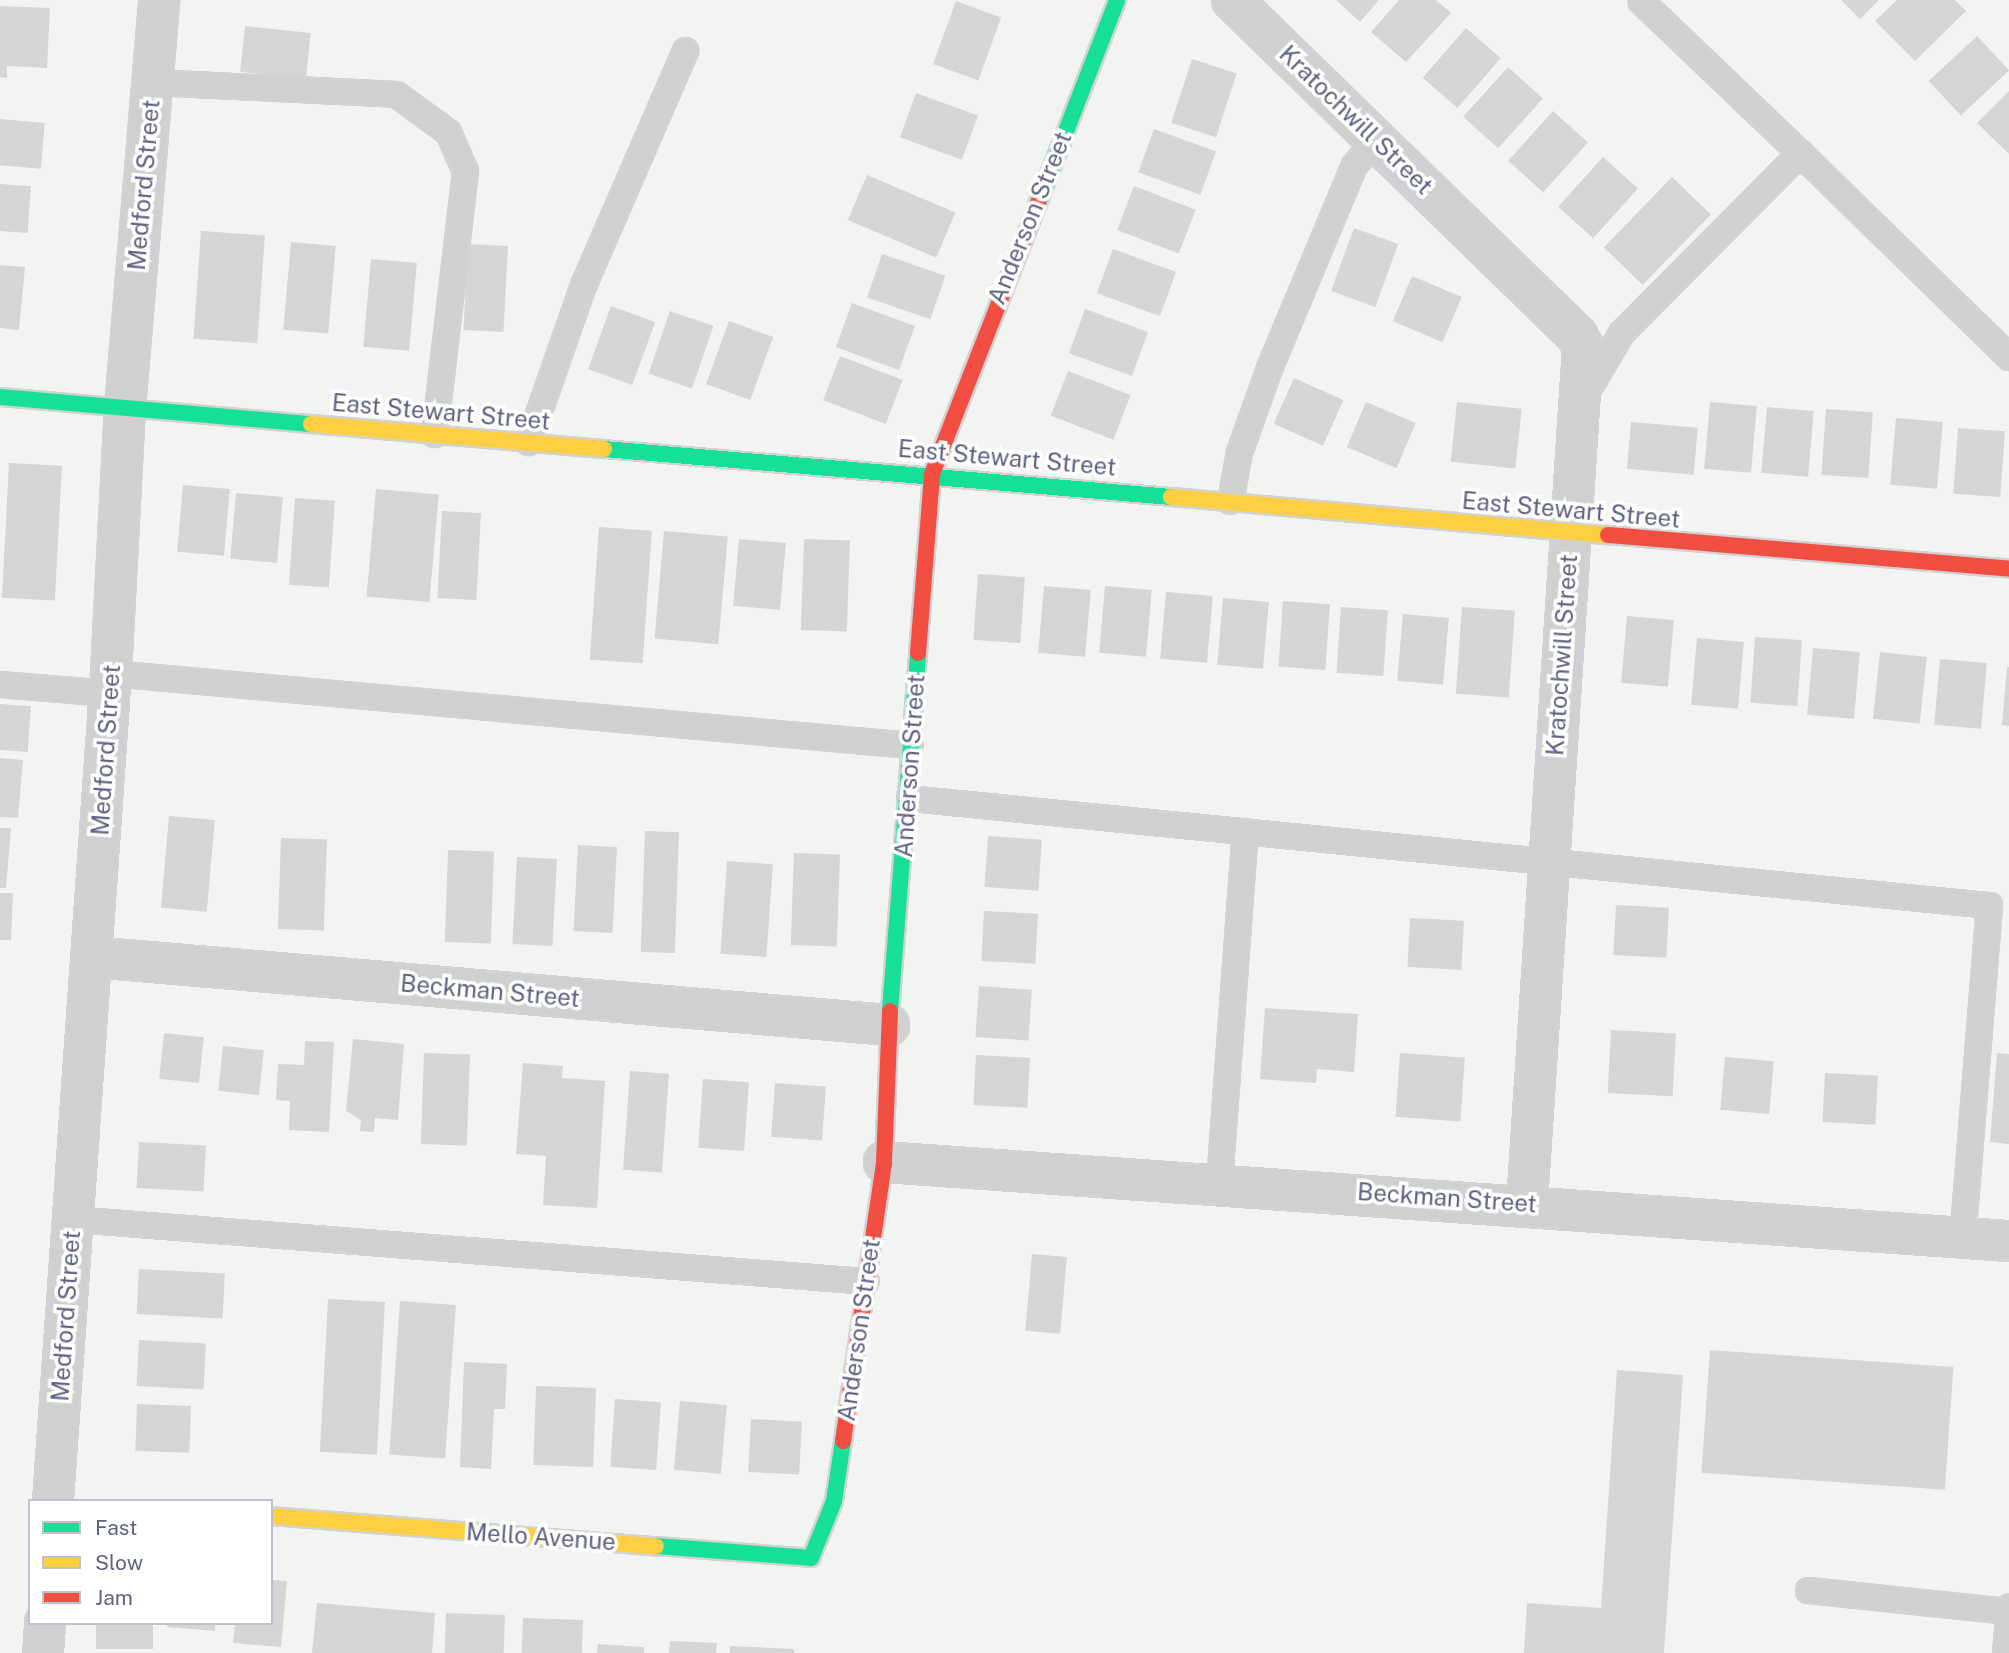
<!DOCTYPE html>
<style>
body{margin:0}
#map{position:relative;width:2009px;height:1653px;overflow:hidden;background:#f2f4f1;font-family:"Public Sans",sans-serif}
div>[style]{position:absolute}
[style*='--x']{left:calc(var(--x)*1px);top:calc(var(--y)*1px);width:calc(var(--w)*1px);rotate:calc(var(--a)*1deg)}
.building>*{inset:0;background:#d4d5d5;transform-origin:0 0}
.roads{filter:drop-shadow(2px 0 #d1d2d4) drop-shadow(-2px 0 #d1d2d4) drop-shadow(0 2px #d1d2d4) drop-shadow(0 -2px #d1d2d4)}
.lane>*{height:23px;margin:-11.5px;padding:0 11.5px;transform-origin:11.5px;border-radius:11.5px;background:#d0d0d2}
.street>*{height:38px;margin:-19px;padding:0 19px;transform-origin:19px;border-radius:19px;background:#d0d0d2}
.fast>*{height:16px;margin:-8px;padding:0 8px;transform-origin:8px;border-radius:8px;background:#16e098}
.slow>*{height:16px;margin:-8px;padding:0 8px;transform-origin:8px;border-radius:8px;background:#ffcf43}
.jam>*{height:16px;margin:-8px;padding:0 8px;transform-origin:8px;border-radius:8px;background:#f24e42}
span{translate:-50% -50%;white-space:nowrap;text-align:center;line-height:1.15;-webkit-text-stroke:7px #fff;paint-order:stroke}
.street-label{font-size:24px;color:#616283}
.legend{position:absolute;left:28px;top:1499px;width:245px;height:126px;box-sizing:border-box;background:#fff;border:2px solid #c0c0cd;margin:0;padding:9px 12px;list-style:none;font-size:21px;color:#616283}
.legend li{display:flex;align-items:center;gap:14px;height:35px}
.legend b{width:35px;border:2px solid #c0c0cd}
</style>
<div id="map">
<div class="building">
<i style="clip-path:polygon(1336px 0,1379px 0,1360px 22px)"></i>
<i style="clip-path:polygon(1399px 0,1436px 0,1451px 13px,1406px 62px,1371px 32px)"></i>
<i style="clip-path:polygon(1841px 0,1879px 0,1860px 19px)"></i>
<i style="clip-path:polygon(1897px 0,1955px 0,1966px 11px,1915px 61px,1875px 21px)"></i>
<i style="left:956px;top:1px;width:48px;height:67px;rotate:20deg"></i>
<i style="clip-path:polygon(0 6px,50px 8px,47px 68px,7px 66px,7px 78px,0 77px)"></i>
<i style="left:245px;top:26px;width:66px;height:46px;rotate:6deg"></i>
<i style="left:1466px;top:28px;width:46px;height:66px;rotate:41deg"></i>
<i style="left:1977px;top:36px;width:47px;height:66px;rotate:47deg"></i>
<i style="left:1192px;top:59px;width:47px;height:67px;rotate:18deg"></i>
<i style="left:1508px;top:67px;width:47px;height:67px;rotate:42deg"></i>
<i style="clip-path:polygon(2009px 91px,2009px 154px,1977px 123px)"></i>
<i style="left:916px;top:93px;width:66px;height:47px;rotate:20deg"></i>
<i style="left:1553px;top:111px;width:47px;height:67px;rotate:42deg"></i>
<i style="left:0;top:119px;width:45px;height:46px;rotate:5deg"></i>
<i style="left:1154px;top:129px;width:66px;height:46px;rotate:20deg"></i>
<i style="left:1603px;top:157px;width:47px;height:67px;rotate:42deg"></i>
<i style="left:867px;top:175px;width:96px;height:49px;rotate:23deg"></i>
<i style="left:1672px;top:177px;width:54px;height:98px;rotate:44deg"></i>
<i style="left:0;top:184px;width:31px;height:47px;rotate:4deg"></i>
<i style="left:1134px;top:186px;width:66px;height:47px;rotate:21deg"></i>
<i style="left:1354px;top:228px;width:47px;height:67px;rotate:20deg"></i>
<i style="left:201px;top:231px;width:64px;height:108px;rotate:4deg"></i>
<i style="left:291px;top:242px;width:45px;height:88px;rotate:5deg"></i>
<i style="left:468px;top:244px;width:40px;height:86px;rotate:3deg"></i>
<i style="left:1113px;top:249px;width:67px;height:47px;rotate:20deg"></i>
<i style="left:882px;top:254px;width:67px;height:46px;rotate:19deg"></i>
<i style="left:371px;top:259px;width:46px;height:88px;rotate:5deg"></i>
<i style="clip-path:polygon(0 265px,25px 267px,19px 330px,0 328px)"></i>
<i style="left:1412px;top:276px;width:54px;height:49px;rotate:23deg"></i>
<i style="left:852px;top:303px;width:67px;height:47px;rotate:20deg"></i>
<i style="left:611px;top:306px;width:47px;height:67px;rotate:20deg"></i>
<i style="left:1085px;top:309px;width:67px;height:47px;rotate:20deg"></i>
<i style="left:670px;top:311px;width:46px;height:66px;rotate:19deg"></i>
<i style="left:729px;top:321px;width:47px;height:67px;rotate:20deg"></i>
<i style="left:840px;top:356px;width:67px;height:47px;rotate:21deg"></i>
<i style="left:1068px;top:371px;width:67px;height:48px;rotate:21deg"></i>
<i style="left:1294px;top:378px;width:54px;height:50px;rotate:24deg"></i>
<i style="left:1366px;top:402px;width:54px;height:49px;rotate:23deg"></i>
<i style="left:1457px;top:402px;width:65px;height:60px;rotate:6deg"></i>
<i style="left:1710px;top:402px;width:47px;height:67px;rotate:5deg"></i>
<i style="left:1767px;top:407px;width:47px;height:66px;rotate:5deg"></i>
<i style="left:1826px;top:409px;width:47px;height:66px;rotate:4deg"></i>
<i style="left:1896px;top:418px;width:47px;height:67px;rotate:5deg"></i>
<i style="left:1631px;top:422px;width:67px;height:47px;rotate:5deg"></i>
<i style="left:1958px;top:428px;width:47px;height:66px;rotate:4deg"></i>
<i style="left:9px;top:463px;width:53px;height:135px;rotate:3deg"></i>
<i style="left:183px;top:485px;width:47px;height:67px;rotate:5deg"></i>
<i style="left:376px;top:489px;width:63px;height:108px;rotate:5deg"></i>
<i style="left:236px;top:493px;width:47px;height:66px;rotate:5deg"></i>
<i style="left:295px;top:498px;width:40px;height:87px;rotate:4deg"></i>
<i style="left:442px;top:511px;width:39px;height:87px;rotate:3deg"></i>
<i style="left:599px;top:527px;width:53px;height:133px;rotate:4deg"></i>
<i style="left:664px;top:531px;width:64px;height:108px;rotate:5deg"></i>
<i style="left:739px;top:539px;width:47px;height:67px;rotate:5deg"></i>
<i style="left:804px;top:539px;width:46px;height:91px;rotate:2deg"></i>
<i style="left:978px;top:574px;width:47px;height:66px;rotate:4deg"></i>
<i style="left:1044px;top:586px;width:47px;height:67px;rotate:5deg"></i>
<i style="left:1105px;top:586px;width:47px;height:67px;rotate:5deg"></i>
<i style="left:1166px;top:592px;width:47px;height:67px;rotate:5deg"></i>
<i style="left:1223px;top:598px;width:46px;height:67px;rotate:5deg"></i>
<i style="left:1283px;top:601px;width:47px;height:66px;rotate:4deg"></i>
<i style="left:1341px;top:607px;width:47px;height:66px;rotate:4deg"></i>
<i style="left:1462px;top:607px;width:53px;height:87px;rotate:4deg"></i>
<i style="left:1403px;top:614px;width:46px;height:67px;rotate:5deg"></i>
<i style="left:1627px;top:616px;width:47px;height:67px;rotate:5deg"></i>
<i style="left:1755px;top:637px;width:47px;height:66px;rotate:4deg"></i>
<i style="left:1697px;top:638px;width:47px;height:67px;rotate:5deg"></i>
<i style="left:1813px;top:648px;width:47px;height:67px;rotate:5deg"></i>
<i style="left:1880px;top:652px;width:47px;height:67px;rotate:6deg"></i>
<i style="left:1940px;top:659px;width:47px;height:66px;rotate:5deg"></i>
<i style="clip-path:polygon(2007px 667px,2009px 667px,2009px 726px,2002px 725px)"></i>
<i style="left:0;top:704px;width:31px;height:46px;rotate:4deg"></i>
<i style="clip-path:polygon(0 758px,23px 760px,18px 818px,0 817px)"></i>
<i style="left:169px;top:816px;width:46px;height:92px;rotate:5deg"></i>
<i style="clip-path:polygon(0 828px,11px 828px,6px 888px,0 888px)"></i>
<i style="left:645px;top:831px;width:34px;height:121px;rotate:2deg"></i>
<i style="left:988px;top:836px;width:54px;height:51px;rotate:4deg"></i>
<i style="left:281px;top:838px;width:46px;height:91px;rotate:2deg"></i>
<i style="left:578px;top:845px;width:39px;height:86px;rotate:3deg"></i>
<i style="left:448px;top:850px;width:46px;height:92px;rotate:2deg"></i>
<i style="left:794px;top:853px;width:46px;height:92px;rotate:2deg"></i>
<i style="left:517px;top:857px;width:40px;height:87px;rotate:3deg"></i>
<i style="left:727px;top:861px;width:46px;height:93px;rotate:4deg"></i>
<i style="clip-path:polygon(0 893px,13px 893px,11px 940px,0 940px)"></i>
<i style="left:1616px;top:905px;width:53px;height:50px;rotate:3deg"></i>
<i style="left:984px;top:911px;width:54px;height:50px;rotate:3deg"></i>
<i style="left:1410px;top:918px;width:54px;height:49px;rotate:3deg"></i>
<i style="left:979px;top:986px;width:53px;height:51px;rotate:4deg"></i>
<i style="clip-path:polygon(1265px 1008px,1358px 1014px,1354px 1072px,1317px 1069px,1316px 1083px,1260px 1079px)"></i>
<i style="left:1611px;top:1030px;width:65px;height:63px;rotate:3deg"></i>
<i style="left:164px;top:1033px;width:40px;height:46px;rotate:6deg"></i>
<i style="clip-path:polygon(353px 1039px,404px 1044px,398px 1120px,375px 1118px,374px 1132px,360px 1131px,361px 1120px,346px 1111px)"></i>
<i style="clip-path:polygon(305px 1041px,334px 1042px,329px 1132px,289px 1130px,290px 1101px,276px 1100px,278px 1064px,304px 1065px)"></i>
<i style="left:223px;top:1046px;width:41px;height:45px;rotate:6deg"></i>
<i style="left:424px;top:1053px;width:46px;height:91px;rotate:2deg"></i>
<i style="left:1400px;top:1053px;width:65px;height:64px;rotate:4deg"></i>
<i style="clip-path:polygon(1997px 1053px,2009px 1054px,2009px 1144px,1990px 1142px)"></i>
<i style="left:976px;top:1055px;width:54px;height:50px;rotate:3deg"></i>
<i style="left:1725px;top:1057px;width:49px;height:53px;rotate:5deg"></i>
<i style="clip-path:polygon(523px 1063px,563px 1066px,562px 1078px,605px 1081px,597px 1208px,543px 1205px,546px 1156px,516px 1154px)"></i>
<i style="left:630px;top:1071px;width:39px;height:99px;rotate:4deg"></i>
<i style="left:1825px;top:1073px;width:53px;height:49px;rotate:3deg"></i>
<i style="left:703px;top:1079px;width:46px;height:69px;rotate:4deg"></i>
<i style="left:775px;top:1083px;width:51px;height:54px;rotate:4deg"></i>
<i style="left:139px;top:1142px;width:67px;height:46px;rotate:3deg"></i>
<i style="left:1032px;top:1254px;width:35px;height:77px;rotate:5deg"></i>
<i style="left:139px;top:1269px;width:86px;height:45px;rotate:3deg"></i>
<i style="left:328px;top:1299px;width:57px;height:153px;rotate:3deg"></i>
<i style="left:400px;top:1301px;width:56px;height:154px;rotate:4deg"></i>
<i style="left:139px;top:1340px;width:67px;height:46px;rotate:3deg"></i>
<i style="left:1710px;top:1350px;width:244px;height:123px;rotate:4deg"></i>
<i style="clip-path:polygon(464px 1362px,507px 1364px,505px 1409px,494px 1409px,491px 1469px,460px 1467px)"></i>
<i style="clip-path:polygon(1617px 1370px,1683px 1375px,1664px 1653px,1524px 1653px,1527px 1603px,1601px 1608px)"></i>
<i style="left:536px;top:1386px;width:60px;height:79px;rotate:2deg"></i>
<i style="left:615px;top:1399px;width:46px;height:68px;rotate:4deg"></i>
<i style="left:680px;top:1401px;width:47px;height:69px;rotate:5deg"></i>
<i style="left:137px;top:1404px;width:54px;height:47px;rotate:2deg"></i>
<i style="left:751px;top:1419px;width:51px;height:53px;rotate:3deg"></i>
<i style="clip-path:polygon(271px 1580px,287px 1581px,281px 1647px,233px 1643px,235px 1623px,271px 1623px)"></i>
<i style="clip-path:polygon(317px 1603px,435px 1613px,432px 1653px,312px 1653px)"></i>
<i style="left:446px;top:1613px;width:59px;height:40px;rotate:2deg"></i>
<i style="left:523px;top:1618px;width:60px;height:35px;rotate:2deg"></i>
<i style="left:96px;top:1623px;width:57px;height:26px"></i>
<i style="clip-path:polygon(168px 1623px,215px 1623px,215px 1631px,167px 1627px)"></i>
<i style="clip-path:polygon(670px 1641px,717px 1643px,716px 1653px,669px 1653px)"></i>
<i style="clip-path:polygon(598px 1644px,644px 1647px,644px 1653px,597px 1653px)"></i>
<i style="clip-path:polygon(730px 1646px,794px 1649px,794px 1653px,730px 1653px)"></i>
</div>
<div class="roads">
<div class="lane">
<i style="--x:153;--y:82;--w:243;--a:2.8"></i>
<i style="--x:396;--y:94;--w:64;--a:36.2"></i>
<i style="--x:448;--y:132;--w:43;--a:66.4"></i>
<i style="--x:465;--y:171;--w:265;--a:96.7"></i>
<i style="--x:1800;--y:153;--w:292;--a:44.3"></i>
<i style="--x:1585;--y:394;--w:71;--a:-59.5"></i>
<i style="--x:1621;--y:333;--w:254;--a:-45.2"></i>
<i style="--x:1800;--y:153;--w:221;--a:-136.3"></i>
<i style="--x:528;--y:442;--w:166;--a:-70.7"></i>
<i style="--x:583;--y:285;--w:256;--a:-66.5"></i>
<i style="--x:1230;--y:501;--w:50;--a:-79.6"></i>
<i style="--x:1239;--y:452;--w:89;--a:-70.3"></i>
<i style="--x:1269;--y:368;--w:220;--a:-67.3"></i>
<i style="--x:1354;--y:165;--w:33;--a:-50"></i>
<i style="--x:111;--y:673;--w:802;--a:5.15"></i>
<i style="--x:0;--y:684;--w:110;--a:4.7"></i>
<i style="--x:909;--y:798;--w:1085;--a:5.66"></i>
<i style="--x:1989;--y:905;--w:334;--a:94.6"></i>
<i style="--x:1219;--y:1182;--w:352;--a:-85.8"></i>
<i style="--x:73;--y:1219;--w:795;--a:4.47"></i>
<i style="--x:1808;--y:1590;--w:202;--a:6"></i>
<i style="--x:2005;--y:1653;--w:47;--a:-85.1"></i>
</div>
<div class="street">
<i style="--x:1232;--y:0;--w:482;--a:44.2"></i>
<i style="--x:1577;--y:336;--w:13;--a:61"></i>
<i style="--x:1583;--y:347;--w:859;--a:93.74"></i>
<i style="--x:92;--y:957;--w:800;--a:4.88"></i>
<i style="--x:884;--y:1162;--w:1128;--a:4.02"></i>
<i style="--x:53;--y:1501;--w:830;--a:-85.99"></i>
<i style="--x:111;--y:673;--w:265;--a:-87"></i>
<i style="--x:125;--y:408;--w:409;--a:-85.2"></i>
<i style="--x:43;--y:1653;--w:30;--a:-86"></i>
</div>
<div class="fast">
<i style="--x:1038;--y:203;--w:218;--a:-68.7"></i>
<i style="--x:0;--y:397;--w:312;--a:5"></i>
<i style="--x:604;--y:449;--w:569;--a:4.84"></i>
<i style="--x:890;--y:1011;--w:359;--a:-85.5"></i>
<i style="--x:656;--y:1546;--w:155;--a:4.4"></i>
<i style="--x:811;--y:1558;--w:61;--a:-68"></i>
<i style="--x:834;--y:1501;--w:61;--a:-81.5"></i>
</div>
<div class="slow">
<i style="--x:311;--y:424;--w:294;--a:4.9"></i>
<i style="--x:1171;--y:497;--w:439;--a:5"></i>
<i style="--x:271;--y:1516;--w:386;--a:4.5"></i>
</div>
<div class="jam">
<i style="--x:1608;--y:535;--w:402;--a:4.8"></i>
<i style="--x:918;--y:653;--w:180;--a:-85.5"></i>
<i style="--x:932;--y:474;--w:291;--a:-68.6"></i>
<i style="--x:843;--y:1441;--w:282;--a:-81.6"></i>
<i style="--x:884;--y:1162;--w:151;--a:-87.7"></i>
</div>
</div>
<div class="street-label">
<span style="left:1356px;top:120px;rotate:44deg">Kratochwill Street</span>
<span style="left:144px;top:185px;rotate:-85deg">Medford Street</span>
<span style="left:1030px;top:218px;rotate:-68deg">Anderson Street</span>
<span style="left:441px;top:412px;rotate:5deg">East Stewart Street</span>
<span style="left:1007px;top:458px;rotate:5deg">East Stewart Street</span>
<span style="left:1571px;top:510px;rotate:5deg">East Stewart Street</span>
<span style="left:1562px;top:655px;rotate:-86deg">Kratochwill Street</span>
<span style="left:106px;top:750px;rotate:-86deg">Medford Street</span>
<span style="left:910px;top:766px;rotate:-86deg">Anderson Street</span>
<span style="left:490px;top:991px;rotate:5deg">Beckman Street</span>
<span style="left:1447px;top:1198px;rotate:4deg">Beckman Street</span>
<span style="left:66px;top:1316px;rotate:-86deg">Medford Street</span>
<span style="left:859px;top:1330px;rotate:-82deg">Anderson Street</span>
<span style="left:541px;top:1537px;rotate:4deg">Mello Avenue</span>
</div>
<ul class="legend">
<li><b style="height:9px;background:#16e098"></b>Fast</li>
<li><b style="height:9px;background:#ffcf43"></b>Slow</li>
<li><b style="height:9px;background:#f24e42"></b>Jam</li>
</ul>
</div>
